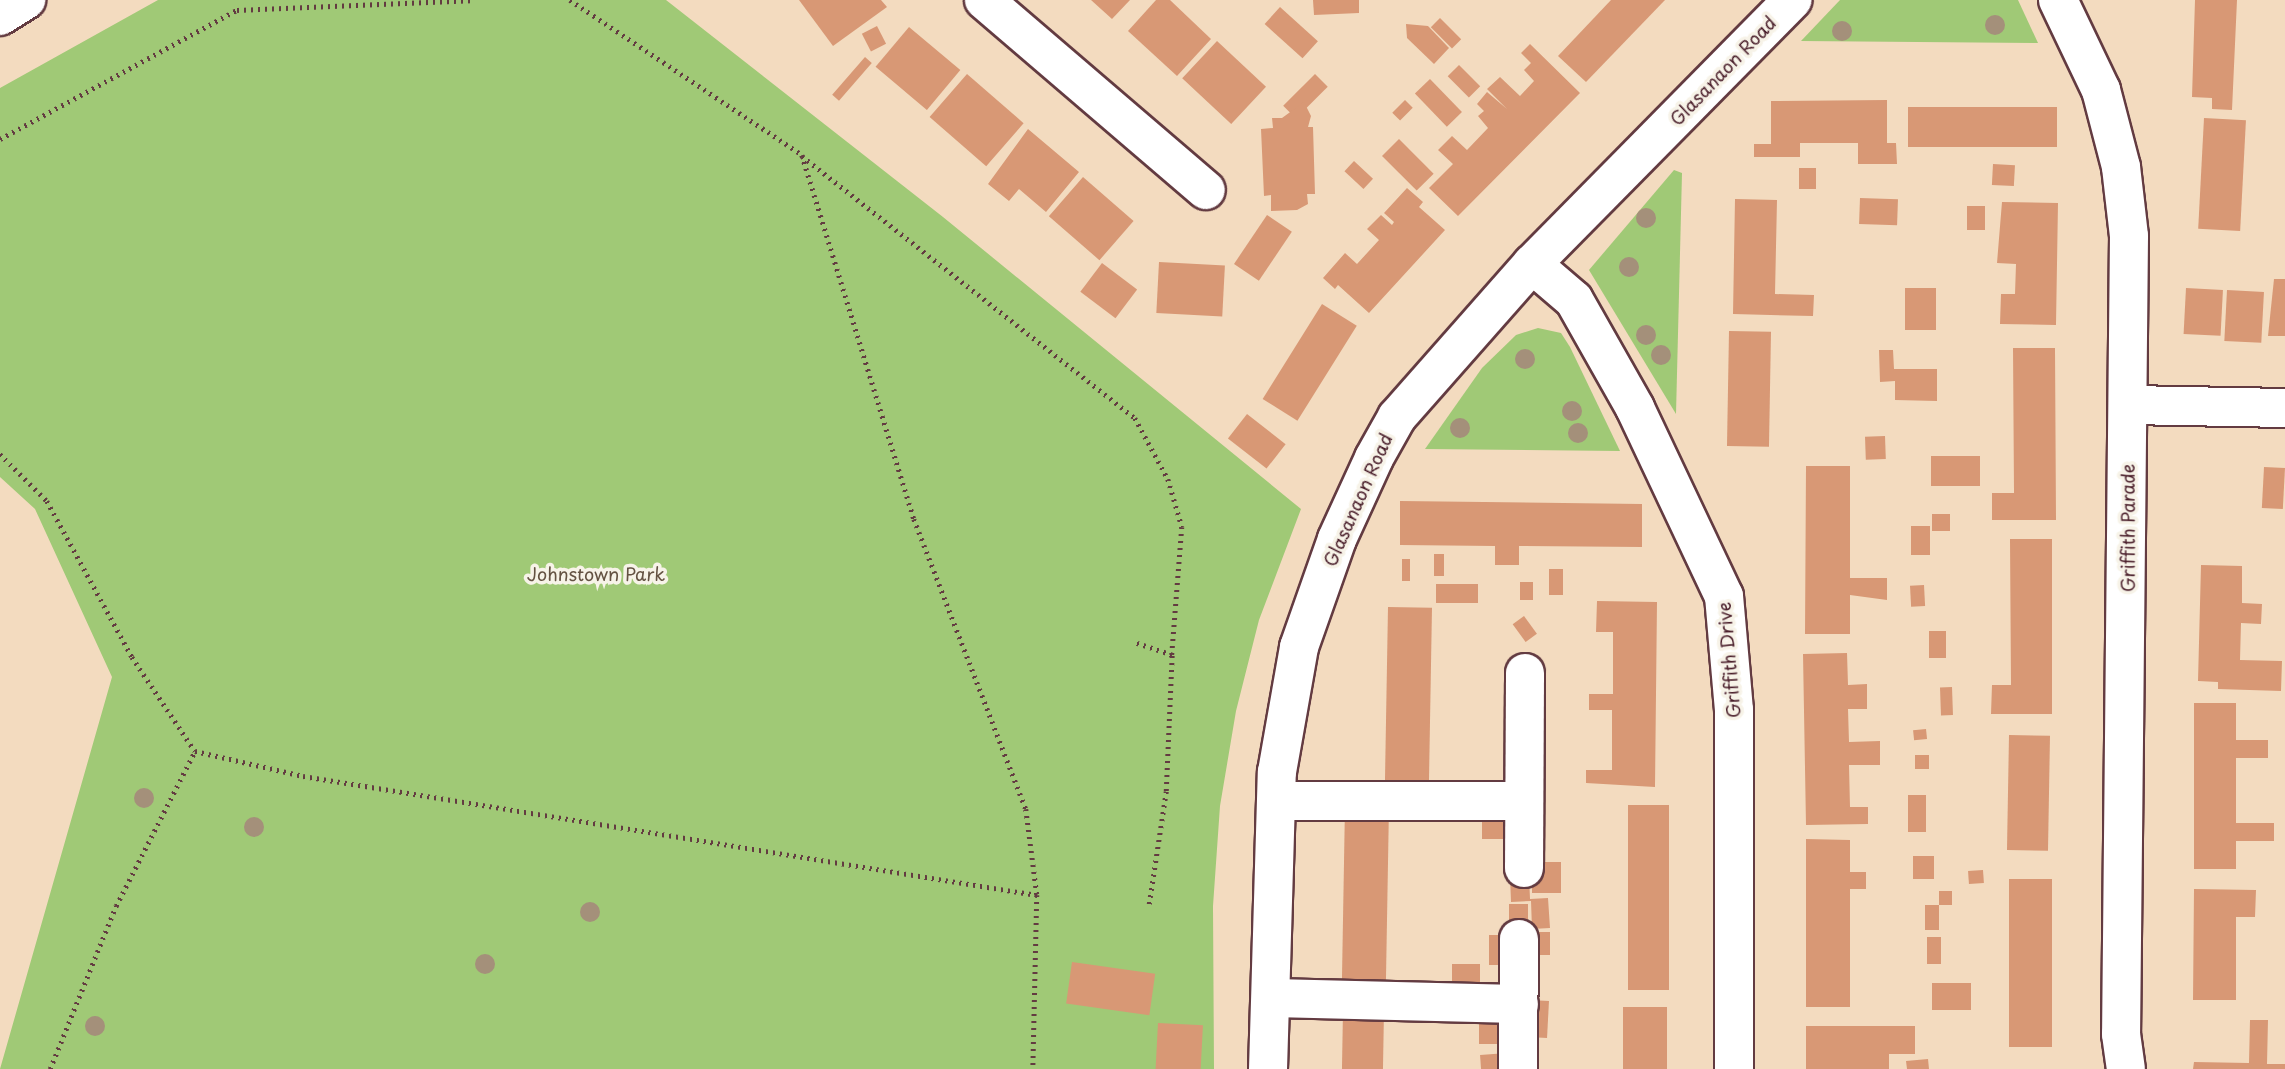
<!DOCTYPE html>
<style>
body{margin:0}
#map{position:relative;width:2285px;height:1069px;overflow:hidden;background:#f3dbbf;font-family:"Playpen Sans",sans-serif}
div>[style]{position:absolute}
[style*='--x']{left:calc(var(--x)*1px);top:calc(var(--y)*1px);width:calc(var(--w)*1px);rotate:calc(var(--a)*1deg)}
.green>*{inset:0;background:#a0c976}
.building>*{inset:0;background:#d89875;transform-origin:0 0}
.path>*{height:4.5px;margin-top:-2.25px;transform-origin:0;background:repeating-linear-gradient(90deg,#633b41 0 2px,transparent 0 7px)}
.roads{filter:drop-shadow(2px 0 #633b41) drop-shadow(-2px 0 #633b41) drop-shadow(0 2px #633b41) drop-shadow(0 -2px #633b41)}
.minor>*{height:38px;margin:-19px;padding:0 19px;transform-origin:19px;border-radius:19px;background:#fff}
.trees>*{width:20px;height:20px;margin:-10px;border-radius:50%;background:#a4907a}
span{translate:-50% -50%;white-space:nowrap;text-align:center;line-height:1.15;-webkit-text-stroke:7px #f7f3e8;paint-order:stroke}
.street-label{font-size:18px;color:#4a1f2b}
.park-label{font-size:18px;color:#645242}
</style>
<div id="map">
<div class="green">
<i style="clip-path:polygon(158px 0,666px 0,943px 217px,1301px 509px,1259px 620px,1236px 711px,1220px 806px,1213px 906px,1214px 1069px,0 1069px,112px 677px,35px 509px,0 477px,0 88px)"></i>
<i style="clip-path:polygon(1840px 0,2018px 0,2038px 43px,1801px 41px)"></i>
<i style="clip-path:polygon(1674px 170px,1682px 173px,1676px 414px,1589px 270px)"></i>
<i style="clip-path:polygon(1538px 328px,1561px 333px,1570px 347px,1620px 451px,1425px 449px,1482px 368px,1516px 335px)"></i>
</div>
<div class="building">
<i style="clip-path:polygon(799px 0,881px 0,887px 7px,833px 46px)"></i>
<i style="clip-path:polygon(1091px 0,1130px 0,1112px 19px)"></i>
<i style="clip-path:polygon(1156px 0,1170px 0,1211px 39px,1177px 76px,1128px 31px)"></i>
<i style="clip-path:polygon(1313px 0,1359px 0,1359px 13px,1314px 15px)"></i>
<i style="clip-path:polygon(1611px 0,1665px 0,1586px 82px,1558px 56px)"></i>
<i style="clip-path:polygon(2195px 0,2237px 0,2232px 110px,2212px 109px,2212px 98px,2192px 97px)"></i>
<i style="left:1280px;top:7px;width:51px;height:23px;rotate:42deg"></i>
<i style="left:1440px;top:18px;width:30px;height:13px;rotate:45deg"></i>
<i style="clip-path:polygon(1406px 24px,1428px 26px,1449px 48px,1434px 64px,1407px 38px)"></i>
<i style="left:877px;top:26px;width:20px;height:17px;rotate:63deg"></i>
<i style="left:909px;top:27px;width:67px;height:52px;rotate:40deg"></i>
<i style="left:1217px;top:41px;width:67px;height:51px;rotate:43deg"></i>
<i style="clip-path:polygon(1530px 44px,1580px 93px,1458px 216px,1429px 188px,1453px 164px,1438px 150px,1452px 136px,1467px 150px,1488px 128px,1478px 116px,1484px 111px,1477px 104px,1487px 92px,1507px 109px,1487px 89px,1500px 77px,1520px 96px,1534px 81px,1524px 70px,1531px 63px,1521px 53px)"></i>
<i style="left:865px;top:57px;width:9px;height:50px;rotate:41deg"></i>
<i style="left:1459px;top:65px;width:30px;height:16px;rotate:45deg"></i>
<i style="left:967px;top:74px;width:75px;height:57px;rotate:41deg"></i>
<i style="left:1315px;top:74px;width:18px;height:45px;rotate:45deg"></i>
<i style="left:1430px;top:79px;width:46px;height:21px;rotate:46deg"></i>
<i style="left:1405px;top:100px;width:11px;height:18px;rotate:45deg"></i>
<i style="clip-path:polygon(1887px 100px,1887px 143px,1896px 143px,1897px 164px,1858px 164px,1858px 143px,1800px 143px,1800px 157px,1754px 157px,1754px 144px,1771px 144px,1771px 101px)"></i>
<i style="clip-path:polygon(1304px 102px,1311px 116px,1308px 127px,1313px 127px,1315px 194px,1307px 194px,1308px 204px,1297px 210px,1271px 211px,1271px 195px,1264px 196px,1261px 129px,1273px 128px,1272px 118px,1282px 118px)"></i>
<i style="left:1908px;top:107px;width:149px;height:40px"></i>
<i style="left:2204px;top:118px;width:42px;height:111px;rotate:3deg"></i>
<i style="clip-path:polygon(1028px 129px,1079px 172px,1046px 212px,1019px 189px,1009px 201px,988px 184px)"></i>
<i style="left:1399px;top:139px;width:49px;height:24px;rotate:45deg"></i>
<i style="left:1354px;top:161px;width:26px;height:14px;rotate:43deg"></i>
<i style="left:1993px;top:164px;width:22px;height:21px;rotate:3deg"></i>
<i style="left:1799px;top:168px;width:17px;height:21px"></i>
<i style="left:1083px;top:177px;width:67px;height:52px;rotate:41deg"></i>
<i style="clip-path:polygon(1407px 188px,1423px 202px,1419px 207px,1445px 230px,1369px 313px,1338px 285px,1335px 289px,1323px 278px,1345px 253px,1357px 264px,1379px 240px,1367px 229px,1381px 215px,1392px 225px,1394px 222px,1384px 213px)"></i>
<i style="left:1860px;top:198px;width:38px;height:26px;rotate:2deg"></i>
<i style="clip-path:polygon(1735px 199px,1777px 200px,1775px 294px,1814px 295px,1813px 316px,1733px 314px)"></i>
<i style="clip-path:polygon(2002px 202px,2058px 203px,2056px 325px,2000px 324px,2001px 294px,2015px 294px,2016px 264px,1997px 263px)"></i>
<i style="left:1967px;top:206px;width:18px;height:24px"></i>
<i style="left:1267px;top:215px;width:30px;height:59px;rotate:34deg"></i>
<i style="left:1159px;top:262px;width:66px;height:51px;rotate:3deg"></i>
<i style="left:1102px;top:263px;width:44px;height:36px;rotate:37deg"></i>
<i style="clip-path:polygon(2274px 279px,2285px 279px,2285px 336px,2268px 336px)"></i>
<i style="left:1905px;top:288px;width:31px;height:42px"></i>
<i style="left:2186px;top:288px;width:37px;height:46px;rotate:3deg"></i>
<i style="left:2227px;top:290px;width:37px;height:51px;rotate:3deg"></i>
<i style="left:1322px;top:304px;width:41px;height:112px;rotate:32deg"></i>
<i style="left:1729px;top:331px;width:42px;height:115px;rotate:1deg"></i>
<i style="clip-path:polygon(2013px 348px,2055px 348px,2056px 520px,1992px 520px,1992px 493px,2014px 493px)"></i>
<i style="clip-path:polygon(1879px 350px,1893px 350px,1894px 369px,1937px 369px,1937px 401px,1895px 400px,1895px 381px,1880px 382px)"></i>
<i style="left:1247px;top:414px;width:49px;height:31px;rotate:38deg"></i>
<i style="left:1885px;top:436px;width:23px;height:20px;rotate:88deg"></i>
<i style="left:1931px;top:456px;width:49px;height:30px"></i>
<i style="clip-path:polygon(1806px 466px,1850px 466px,1850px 578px,1887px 578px,1887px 600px,1850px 595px,1850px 634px,1805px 634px)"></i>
<i style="left:2264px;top:467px;width:21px;height:41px;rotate:3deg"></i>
<i style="clip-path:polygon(1400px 501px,1642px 504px,1642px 547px,1519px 546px,1519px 565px,1495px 565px,1495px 546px,1400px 545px)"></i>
<i style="left:1950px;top:514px;width:17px;height:18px;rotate:90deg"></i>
<i style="left:1911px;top:526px;width:19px;height:29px"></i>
<i style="clip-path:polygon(2010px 539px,2052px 539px,2052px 714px,1991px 714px,1992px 685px,2011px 685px)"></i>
<i style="left:1434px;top:554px;width:10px;height:22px"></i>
<i style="left:1402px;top:559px;width:8px;height:22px"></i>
<i style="clip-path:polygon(2201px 565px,2242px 566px,2242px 603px,2262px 604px,2261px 624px,2241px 623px,2240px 660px,2282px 661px,2281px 691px,2218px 689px,2218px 682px,2198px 681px)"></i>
<i style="left:1549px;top:569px;width:14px;height:26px"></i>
<i style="left:1520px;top:582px;width:13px;height:18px"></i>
<i style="left:1436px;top:584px;width:42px;height:19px"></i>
<i style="left:1924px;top:585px;width:21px;height:14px;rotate:87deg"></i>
<i style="clip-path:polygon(1597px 601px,1657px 602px,1655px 787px,1586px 783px,1586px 770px,1612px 770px,1612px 710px,1589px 710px,1589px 694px,1613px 694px,1613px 632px,1596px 632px)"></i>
<i style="left:1388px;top:607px;width:44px;height:185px;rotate:1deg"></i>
<i style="left:1524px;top:616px;width:22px;height:14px;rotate:54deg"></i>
<i style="left:1929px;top:631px;width:17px;height:27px"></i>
<i style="clip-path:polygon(1847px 653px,1848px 685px,1867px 684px,1867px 709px,1848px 709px,1849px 742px,1880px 741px,1880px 765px,1849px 765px,1850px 807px,1868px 807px,1868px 824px,1806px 825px,1803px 654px)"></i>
<i style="left:1952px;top:687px;width:28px;height:12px;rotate:88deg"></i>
<i style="clip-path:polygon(2194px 703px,2236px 703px,2236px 740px,2268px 740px,2268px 758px,2236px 758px,2236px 823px,2274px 823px,2274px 841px,2236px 841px,2236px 869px,2194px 869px)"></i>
<i style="left:1926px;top:729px;width:10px;height:13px;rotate:84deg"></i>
<i style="left:2009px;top:735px;width:41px;height:115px;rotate:1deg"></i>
<i style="left:1915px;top:755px;width:14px;height:14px"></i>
<i style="left:1908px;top:795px;width:18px;height:37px"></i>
<i style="left:1345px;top:805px;width:44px;height:186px;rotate:1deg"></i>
<i style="left:1628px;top:805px;width:41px;height:185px"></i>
<i style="left:1482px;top:806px;width:31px;height:33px"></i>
<i style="clip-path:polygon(1806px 839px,1850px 840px,1850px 872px,1866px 872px,1866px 889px,1850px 889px,1850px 1007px,1806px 1007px)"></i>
<i style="left:1913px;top:856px;width:21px;height:23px"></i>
<i style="left:1532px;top:862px;width:29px;height:31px"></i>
<i style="left:1983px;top:870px;width:13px;height:15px;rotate:86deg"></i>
<i style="clip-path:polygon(1510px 876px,1529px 876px,1530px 899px,1548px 898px,1550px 928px,1532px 929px,1531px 901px,1511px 902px)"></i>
<i style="left:2009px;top:879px;width:43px;height:168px"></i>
<i style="clip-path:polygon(2194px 889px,2256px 890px,2255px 917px,2236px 917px,2236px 1000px,2193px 1000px)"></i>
<i style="left:1939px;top:891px;width:13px;height:14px"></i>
<i style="left:1509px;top:904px;width:19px;height:27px"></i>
<i style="left:1925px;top:905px;width:14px;height:25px"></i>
<i style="left:1533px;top:932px;width:17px;height:23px"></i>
<i style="left:1489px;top:935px;width:23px;height:30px"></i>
<i style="left:1927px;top:937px;width:14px;height:27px"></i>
<i style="left:1072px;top:962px;width:84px;height:42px;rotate:8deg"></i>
<i style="left:1452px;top:964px;width:28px;height:26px"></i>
<i style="left:1932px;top:983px;width:39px;height:27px"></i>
<i style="left:1530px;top:1000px;width:19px;height:37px;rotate:3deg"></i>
<i style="left:1623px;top:1007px;width:44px;height:62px"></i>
<i style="left:1343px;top:1010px;width:41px;height:59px;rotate:1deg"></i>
<i style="clip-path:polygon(2250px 1020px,2268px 1020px,2267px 1064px,2285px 1064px,2285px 1069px,2193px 1069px,2194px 1062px,2249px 1063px)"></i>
<i style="left:1479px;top:1021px;width:29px;height:23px"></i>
<i style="left:1158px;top:1023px;width:45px;height:46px;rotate:3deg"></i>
<i style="clip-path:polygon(1806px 1026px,1915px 1026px,1915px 1054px,1889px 1054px,1889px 1069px,1806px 1069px)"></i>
<i style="left:1507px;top:1053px;width:16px;height:27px;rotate:86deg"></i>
<i style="clip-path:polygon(1928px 1059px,1929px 1069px,1907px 1069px,1906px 1061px)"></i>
</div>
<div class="path">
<i style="--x:570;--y:0;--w:279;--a:33.7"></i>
<i style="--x:802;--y:155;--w:381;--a:72.9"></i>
<i style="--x:914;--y:519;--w:311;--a:68.9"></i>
<i style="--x:1026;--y:809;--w:87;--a:82.7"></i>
<i style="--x:1037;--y:895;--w:174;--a:91.3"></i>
<i style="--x:0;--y:139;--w:270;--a:-28.6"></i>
<i style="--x:237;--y:10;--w:235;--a:-2.4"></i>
<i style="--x:802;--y:156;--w:424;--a:38.2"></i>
<i style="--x:1135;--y:418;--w:69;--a:61.6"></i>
<i style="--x:1168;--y:479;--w:50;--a:73.7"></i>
<i style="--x:1182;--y:527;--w:128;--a:94.5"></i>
<i style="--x:1172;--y:655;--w:41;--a:-161.6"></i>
<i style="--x:0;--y:454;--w:66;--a:45"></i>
<i style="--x:47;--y:501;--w:178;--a:61.4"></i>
<i style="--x:132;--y:657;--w:113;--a:56.2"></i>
<i style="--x:195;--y:751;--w:111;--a:13"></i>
<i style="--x:303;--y:776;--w:744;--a:9.21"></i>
<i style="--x:1149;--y:904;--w:114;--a:-81.4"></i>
<i style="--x:1166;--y:791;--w:136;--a:-87.5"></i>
<i style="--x:50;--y:1069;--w:176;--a:-68"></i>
<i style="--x:116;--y:906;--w:174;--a:-63"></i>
</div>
<div class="roads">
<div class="minor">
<i style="--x:984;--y:0;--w:292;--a:40.6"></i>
<i style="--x:2058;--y:0;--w:100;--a:64.5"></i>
<i style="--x:2101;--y:90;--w:80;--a:75.4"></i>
<i style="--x:2121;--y:167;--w:69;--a:83.4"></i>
<i style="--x:2129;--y:236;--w:798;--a:90.57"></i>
<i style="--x:2121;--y:1034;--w:35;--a:82"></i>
<i style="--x:0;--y:16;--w:31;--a:-32"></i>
<i style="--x:1532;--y:264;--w:55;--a:40.6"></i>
<i style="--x:1574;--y:300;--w:124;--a:60.5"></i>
<i style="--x:1635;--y:408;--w:208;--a:64.7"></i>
<i style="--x:1724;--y:596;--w:114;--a:85"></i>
<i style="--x:1734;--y:710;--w:359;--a:90"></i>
<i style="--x:2129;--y:405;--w:156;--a:1.1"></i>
<i style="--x:1277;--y:801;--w:247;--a:0"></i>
<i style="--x:1524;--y:868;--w:195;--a:-89.7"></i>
<i style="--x:1272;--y:998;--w:247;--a:1.4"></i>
<i style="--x:1268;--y:1069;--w:297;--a:-88.3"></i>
<i style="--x:1277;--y:772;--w:127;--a:-80"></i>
<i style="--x:1299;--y:647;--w:114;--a:-70.6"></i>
<i style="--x:1337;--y:539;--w:89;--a:-65.4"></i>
<i style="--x:1374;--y:458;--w:47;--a:-60.7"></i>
<i style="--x:1397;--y:417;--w:204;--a:-48.6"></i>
<i style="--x:1532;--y:264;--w:371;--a:-45.4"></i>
<i style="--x:1518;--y:1069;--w:130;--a:-89.6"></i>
</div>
</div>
<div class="trees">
<i style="left:1995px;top:25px"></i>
<i style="left:1842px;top:31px"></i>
<i style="left:1646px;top:218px"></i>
<i style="left:1629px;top:267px"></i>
<i style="left:1646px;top:335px"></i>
<i style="left:1661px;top:355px"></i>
<i style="left:1525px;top:359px"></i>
<i style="left:1572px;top:411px"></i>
<i style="left:1460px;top:428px"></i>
<i style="left:1578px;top:433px"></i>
<i style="left:144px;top:798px"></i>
<i style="left:254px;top:827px"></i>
<i style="left:590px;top:912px"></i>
<i style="left:485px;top:964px"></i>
<i style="left:95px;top:1026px"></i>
</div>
<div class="street-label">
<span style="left:1723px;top:71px;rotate:-46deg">Glasanaon Road</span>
<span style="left:1358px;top:500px;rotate:-66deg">Glasanaon Road</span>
<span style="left:2128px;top:528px;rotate:-90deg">Griffith Parade</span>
<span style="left:1729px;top:660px;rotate:-95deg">Griffith Drive</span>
</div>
<div class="park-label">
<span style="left:596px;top:574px">Johnstown Park</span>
</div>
</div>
